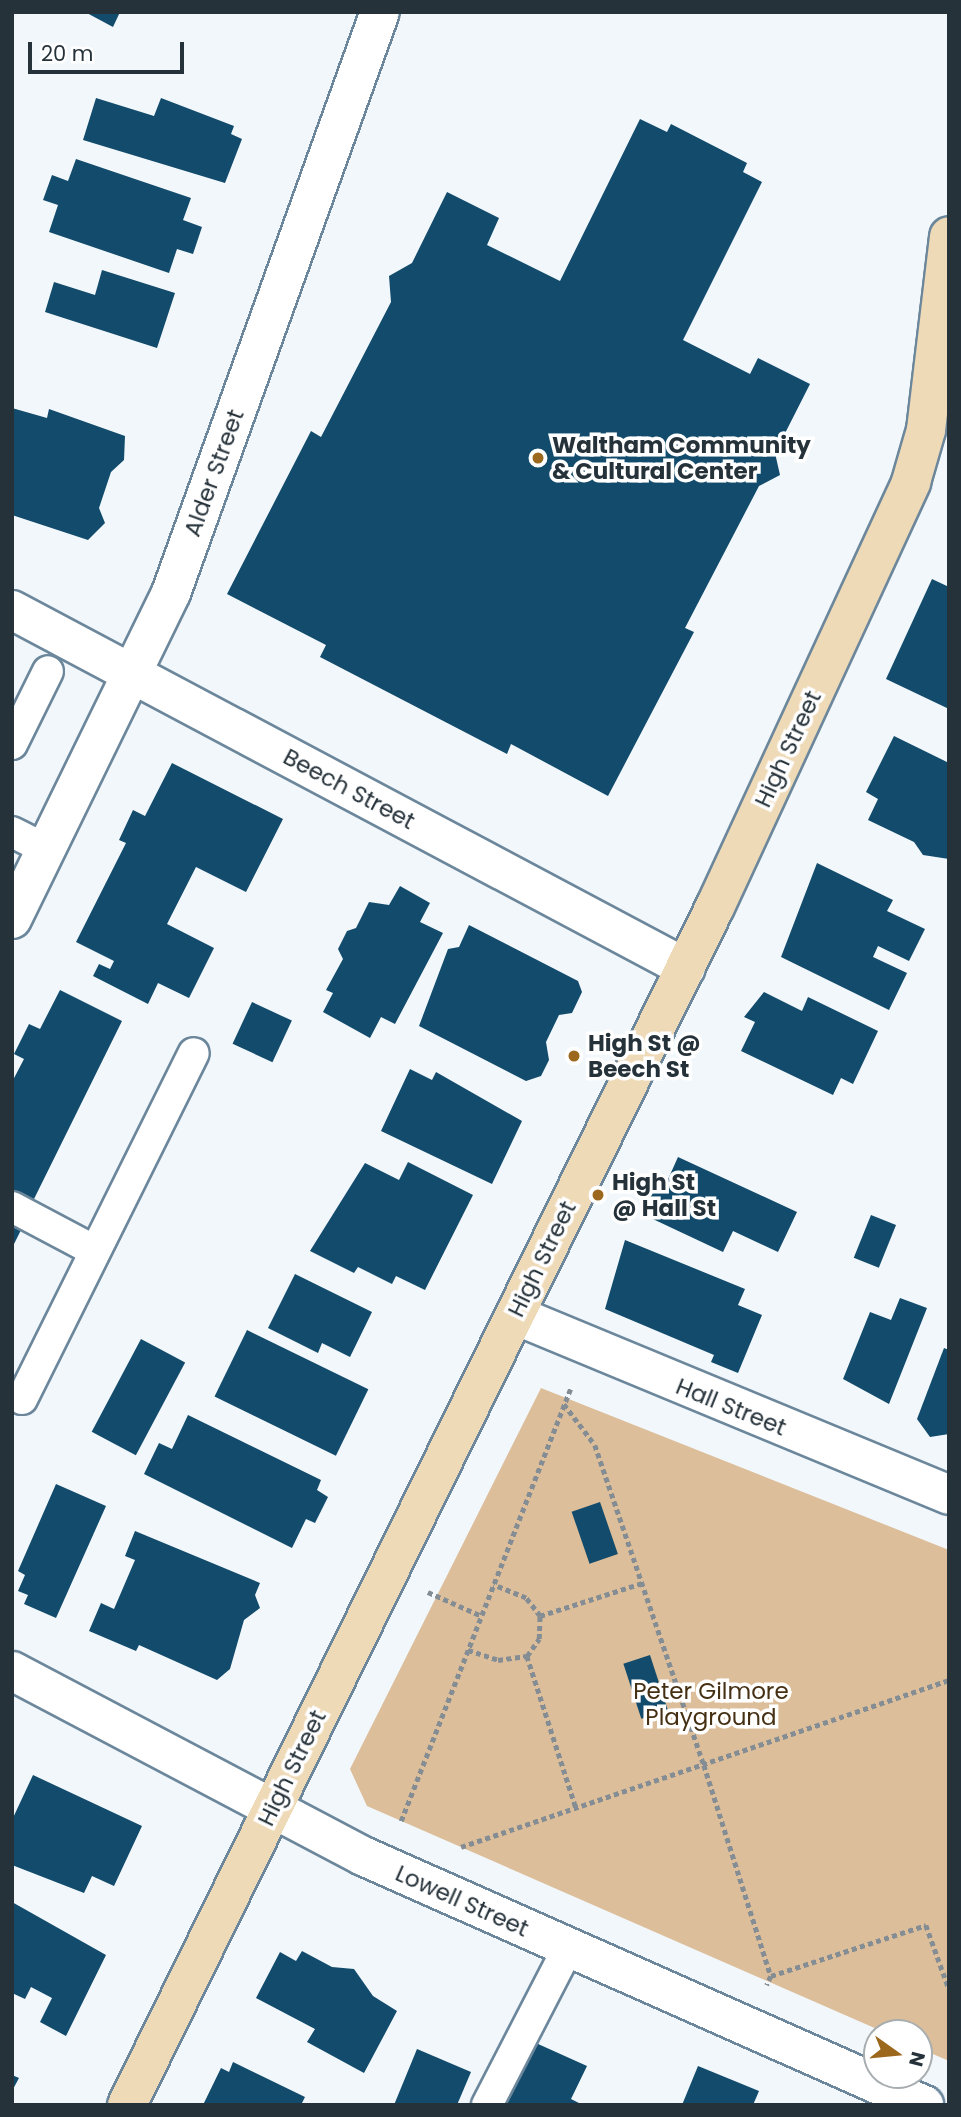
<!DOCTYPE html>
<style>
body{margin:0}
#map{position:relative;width:961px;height:2117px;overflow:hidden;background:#f1f7fb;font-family:Poppins,sans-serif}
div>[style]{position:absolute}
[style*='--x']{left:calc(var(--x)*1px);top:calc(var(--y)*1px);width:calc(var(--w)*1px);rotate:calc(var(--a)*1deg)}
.green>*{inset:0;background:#ddbe9a}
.building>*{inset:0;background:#124b6b;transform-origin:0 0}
.path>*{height:4.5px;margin-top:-2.25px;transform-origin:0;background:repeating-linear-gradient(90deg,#848d93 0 5px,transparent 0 8.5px)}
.roads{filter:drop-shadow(2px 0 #6c879b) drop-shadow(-2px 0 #6c879b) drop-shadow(0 2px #6c879b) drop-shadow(0 -2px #6c879b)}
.service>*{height:30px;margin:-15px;padding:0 15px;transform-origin:15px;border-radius:15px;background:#fff}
.minor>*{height:38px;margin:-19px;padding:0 19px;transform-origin:19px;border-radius:19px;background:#fff}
.tertiary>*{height:38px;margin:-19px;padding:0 19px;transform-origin:19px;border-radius:19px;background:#fff}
.secondary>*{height:38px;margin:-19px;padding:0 19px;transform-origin:19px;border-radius:19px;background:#efdab8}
.dots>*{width:19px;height:19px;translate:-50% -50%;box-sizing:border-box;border:4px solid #fff;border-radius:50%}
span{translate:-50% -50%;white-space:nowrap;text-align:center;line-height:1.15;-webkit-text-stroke:7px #fff;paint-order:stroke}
.poi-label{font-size:23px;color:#26323a;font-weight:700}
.left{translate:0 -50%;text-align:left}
.street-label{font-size:23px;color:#26323a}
.park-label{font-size:23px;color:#453014}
.frame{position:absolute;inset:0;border:14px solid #26323a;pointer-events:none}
.north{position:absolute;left:863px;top:2019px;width:70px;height:70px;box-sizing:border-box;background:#fff;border:2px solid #a8adb0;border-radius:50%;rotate:105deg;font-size:19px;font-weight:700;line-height:28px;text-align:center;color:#26323a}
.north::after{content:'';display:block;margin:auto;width:24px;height:32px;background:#9b681d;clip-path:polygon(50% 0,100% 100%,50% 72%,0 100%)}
.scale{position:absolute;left:28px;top:42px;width:156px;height:32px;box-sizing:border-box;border:4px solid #26323a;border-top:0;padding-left:9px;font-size:21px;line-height:24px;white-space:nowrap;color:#26323a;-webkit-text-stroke:5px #fff;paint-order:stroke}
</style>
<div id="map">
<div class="green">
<i style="clip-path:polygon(541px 1388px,949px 1550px,949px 2061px,919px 2048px,919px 2033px,886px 2033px,367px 1806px,350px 1769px)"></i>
</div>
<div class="building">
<i style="clip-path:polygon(85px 12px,120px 12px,113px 27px)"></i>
<i style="clip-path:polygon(96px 98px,154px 116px,161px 98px,234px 126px,231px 134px,242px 139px,225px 183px,83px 140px)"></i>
<i style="clip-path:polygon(640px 119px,667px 132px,671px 124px,747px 163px,743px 172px,762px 182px,683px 340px,750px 374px,758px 358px,810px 384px,775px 453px,780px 475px,759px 486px,685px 628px,694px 632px,608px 796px,511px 744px,507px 754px,320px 657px,326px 645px,227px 594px,311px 431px,321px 437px,391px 302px,389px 276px,412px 263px,447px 192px,499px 218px,487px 245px,560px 281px)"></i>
<i style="clip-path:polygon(76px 159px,191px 198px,183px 220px,202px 227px,193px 254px,177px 249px,169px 273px,49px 232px,58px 205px,43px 200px,52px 175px,68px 181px)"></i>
<i style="clip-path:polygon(102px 270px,175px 293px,157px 348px,45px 312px,54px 282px,95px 295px)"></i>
<i style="clip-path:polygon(12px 408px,47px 418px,49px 409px,125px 436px,124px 460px,111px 472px,99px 508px,105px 523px,88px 540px,12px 515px)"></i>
<i style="clip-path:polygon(932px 579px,949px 587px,949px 709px,886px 679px)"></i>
<i style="clip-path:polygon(894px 736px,949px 763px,949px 859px,923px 855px,914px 842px,868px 820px,878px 799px,866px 792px)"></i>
<i style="clip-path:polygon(172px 763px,283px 819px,246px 892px,196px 867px,167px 924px,214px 948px,189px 998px,158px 983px,148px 1004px,93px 976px,99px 964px,110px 969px,114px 961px,76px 942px,126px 843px,119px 840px,133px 810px,145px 816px)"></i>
<i style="clip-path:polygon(817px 863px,893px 900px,887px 911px,925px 929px,909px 961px,878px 946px,873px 957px,907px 973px,889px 1010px,781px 957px)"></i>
<i style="clip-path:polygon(400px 886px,430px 903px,420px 922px,443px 933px,395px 1024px,381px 1017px,370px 1038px,323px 1012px,333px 993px,326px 990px,343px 959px,338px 949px,347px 931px,356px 928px,369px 902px,389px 905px)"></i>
<i style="clip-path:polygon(469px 925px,578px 981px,582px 992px,572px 1013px,559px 1015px,546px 1042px,549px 1060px,541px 1076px,526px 1081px,419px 1026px,448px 949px,459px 947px)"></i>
<i style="clip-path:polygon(60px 990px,122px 1021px,33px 1201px,12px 1191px,12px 1082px,24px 1059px,14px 1054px,29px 1024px,40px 1029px)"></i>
<i style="clip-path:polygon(764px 992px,802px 1011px,808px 997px,878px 1031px,853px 1084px,841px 1078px,833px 1095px,741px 1051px,755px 1022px,744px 1017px)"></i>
<i style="left:252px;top:1002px;width:44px;height:46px;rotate:25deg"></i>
<i style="clip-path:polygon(410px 1069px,432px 1080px,436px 1072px,522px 1121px,492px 1184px,381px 1131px)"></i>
<i style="clip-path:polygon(678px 1157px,797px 1212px,778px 1252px,733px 1231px,723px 1252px,640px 1213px,655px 1182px,665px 1186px)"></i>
<i style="clip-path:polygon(408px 1162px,473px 1195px,425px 1290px,396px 1276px,392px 1284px,358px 1267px,354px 1273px,310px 1251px,365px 1163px,399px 1180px)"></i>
<i style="left:871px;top:1215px;width:27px;height:46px;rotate:22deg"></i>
<i style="clip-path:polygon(12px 1226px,21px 1230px,12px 1248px)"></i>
<i style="clip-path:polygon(625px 1240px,745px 1289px,738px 1305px,762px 1315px,738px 1373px,711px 1362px,714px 1355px,605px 1309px)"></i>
<i style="clip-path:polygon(295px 1274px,372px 1312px,350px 1357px,322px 1343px,318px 1353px,268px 1328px)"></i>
<i style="clip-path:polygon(900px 1298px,927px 1308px,889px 1404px,843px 1379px,870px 1312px,891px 1320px)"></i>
<i style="left:247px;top:1330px;width:135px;height:74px;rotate:26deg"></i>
<i style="left:141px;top:1339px;width:50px;height:105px;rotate:28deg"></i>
<i style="clip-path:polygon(944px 1348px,949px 1350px,949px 1434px,930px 1437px,917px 1419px)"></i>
<i style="clip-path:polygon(188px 1415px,321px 1480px,317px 1490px,328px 1497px,315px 1523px,306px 1519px,292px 1548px,144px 1474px,159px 1443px,172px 1449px)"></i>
<i style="clip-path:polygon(56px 1484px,106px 1506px,56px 1618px,24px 1604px,28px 1595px,18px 1591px,25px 1575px,18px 1571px)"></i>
<i style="left:600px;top:1502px;width:55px;height:30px;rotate:71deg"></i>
<i style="clip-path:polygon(135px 1531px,260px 1583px,255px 1595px,260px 1608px,244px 1620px,230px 1669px,217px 1680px,139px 1645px,136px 1651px,89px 1631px,101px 1603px,114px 1609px,135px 1560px,125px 1556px)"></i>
<i style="left:650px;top:1655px;width:58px;height:28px;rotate:72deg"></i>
<i style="clip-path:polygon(33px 1775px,142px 1826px,114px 1886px,92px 1876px,84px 1893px,12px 1865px,12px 1820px)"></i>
<i style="clip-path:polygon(12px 1902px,106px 1955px,66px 2036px,40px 2022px,52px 1998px,31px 1987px,25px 1999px,12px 1993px)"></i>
<i style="clip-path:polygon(302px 1951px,332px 1967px,354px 1969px,373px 1996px,397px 2011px,364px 2073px,307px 2042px,315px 2029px,256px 1998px,280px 1952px,296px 1961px)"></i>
<i style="clip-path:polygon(527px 2039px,587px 2066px,571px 2099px,583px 2105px,497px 2105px)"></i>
<i style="clip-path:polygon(417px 2049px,471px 2072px,457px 2105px,394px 2105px)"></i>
<i style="clip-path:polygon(233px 2062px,305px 2097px,301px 2105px,203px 2105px,221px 2068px,229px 2072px)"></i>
<i style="clip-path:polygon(698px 2066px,759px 2091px,753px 2105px,682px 2105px)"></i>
<i style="clip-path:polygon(12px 2075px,19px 2078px,12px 2091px)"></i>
</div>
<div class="path">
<i style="--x:564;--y:1404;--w:51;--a:52.9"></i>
<i style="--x:595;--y:1445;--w:338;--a:71.2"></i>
<i style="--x:704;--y:1765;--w:221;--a:72.4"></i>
<i style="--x:771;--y:1976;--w:10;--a:114"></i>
<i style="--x:428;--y:1592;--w:59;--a:24"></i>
<i style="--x:540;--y:1616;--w:107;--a:-17.9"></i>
<i style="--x:468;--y:1650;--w:32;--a:18"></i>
<i style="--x:498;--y:1660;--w:29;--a:-8"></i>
<i style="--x:527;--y:1656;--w:21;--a:-55"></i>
<i style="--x:539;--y:1639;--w:23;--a:-88"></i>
<i style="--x:540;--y:1616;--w:23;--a:-128"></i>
<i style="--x:526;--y:1598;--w:35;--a:-158"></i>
<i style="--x:527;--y:1656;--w:160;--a:72.1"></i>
<i style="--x:401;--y:1821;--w:464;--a:-68.6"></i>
<i style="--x:461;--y:1847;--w:516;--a:-18.89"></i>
<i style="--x:771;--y:1976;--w:163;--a:-18.2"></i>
<i style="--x:926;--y:1925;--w:68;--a:70.2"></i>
</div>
<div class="roads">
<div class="service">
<i style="--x:12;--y:744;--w:81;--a:-63.7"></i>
<i style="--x:12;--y:832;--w:38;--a:27"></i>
<i style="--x:12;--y:1207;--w:94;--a:27.9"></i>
<i style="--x:22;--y:1399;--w:386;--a:-63.6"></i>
<i style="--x:487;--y:2105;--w:177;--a:-62.7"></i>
</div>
<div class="minor">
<i style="--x:12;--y:610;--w:763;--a:27.98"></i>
<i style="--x:12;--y:919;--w:363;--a:-64"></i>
<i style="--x:171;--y:593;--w:617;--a:-70.22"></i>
<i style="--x:515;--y:1315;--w:470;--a:22.5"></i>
</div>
<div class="tertiary">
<i style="--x:12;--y:1671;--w:397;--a:27.8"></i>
<i style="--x:363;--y:1856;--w:614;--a:23.93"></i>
</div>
<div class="secondary">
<i style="--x:127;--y:2105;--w:1335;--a:-63.86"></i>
<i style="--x:715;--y:907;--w:468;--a:-65.2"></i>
<i style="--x:911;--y:482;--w:54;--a:-73.9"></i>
<i style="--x:926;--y:430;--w:195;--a:-83.2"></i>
</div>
</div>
<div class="dots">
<i style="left:538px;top:458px;background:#9b681d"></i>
<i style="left:574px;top:1056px;background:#9b681d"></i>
<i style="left:598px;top:1195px;background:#9b681d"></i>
</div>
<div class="poi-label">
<span class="left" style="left:552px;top:458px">Waltham Community<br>&amp; Cultural Center</span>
<span class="left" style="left:588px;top:1056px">High St @<br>Beech St</span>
<span class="left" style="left:612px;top:1195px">High St<br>@ Hall St</span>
</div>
<div class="street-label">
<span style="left:214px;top:473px;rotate:-70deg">Alder Street</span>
<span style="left:788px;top:749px;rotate:-65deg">High Street</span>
<span style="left:349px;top:789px;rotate:28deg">Beech Street</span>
<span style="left:542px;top:1259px;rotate:-64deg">High Street</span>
<span style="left:731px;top:1407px;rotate:22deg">Hall Street</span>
<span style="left:292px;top:1768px;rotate:-64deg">High Street</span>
<span style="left:462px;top:1901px;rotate:24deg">Lowell Street</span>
</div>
<div class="park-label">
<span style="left:711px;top:1704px">Peter Gilmore<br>Playground</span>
</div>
<div class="frame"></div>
<div class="north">N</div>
<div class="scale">20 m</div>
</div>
